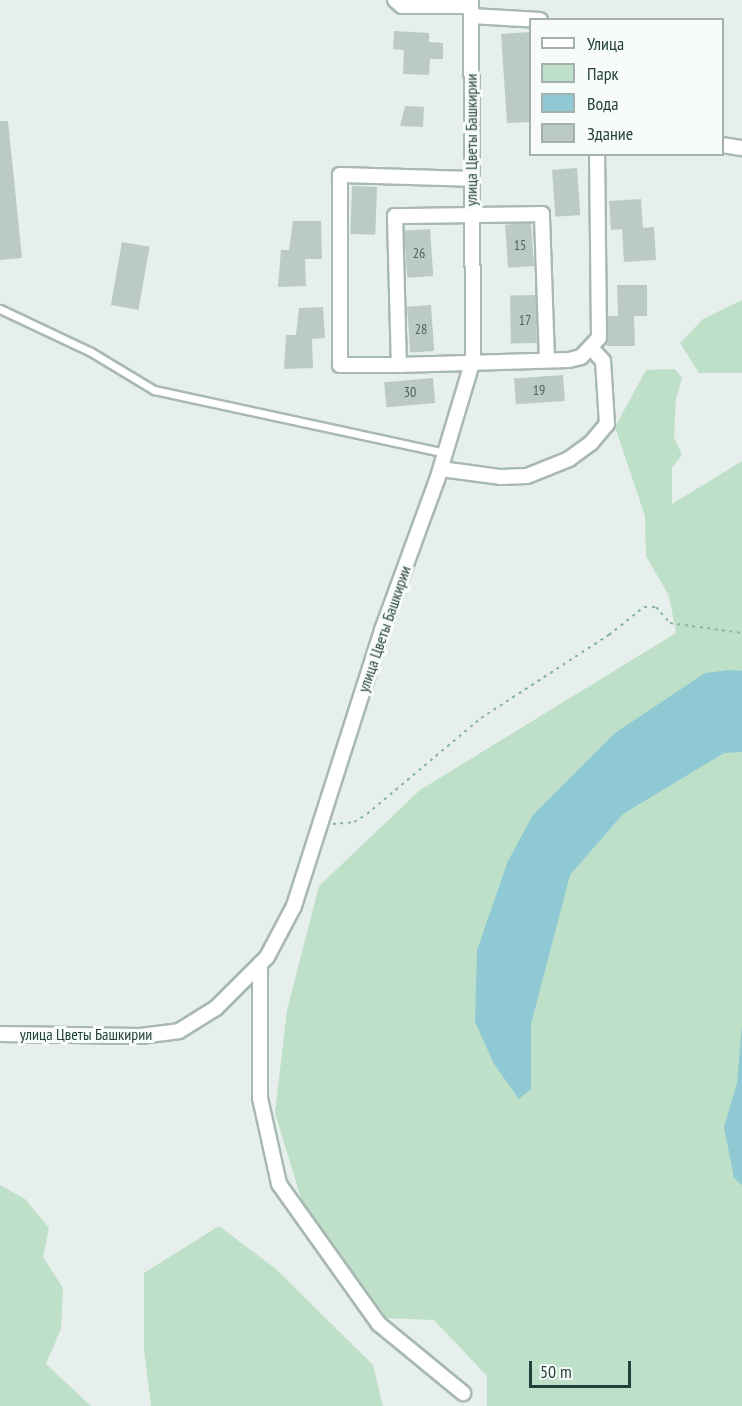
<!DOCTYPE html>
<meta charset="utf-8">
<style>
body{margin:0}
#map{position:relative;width:742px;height:1406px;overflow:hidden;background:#e6efeb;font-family:"PT Sans Narrow",sans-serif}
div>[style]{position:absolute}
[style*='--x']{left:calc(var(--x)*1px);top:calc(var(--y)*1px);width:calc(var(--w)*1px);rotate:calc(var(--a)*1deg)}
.green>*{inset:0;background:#bfe0c8}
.water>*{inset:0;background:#8ec9d4}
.building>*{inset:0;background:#bbcac4;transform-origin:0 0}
.path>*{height:2px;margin-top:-1px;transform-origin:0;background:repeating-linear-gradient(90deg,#86b3a5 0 3px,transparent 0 7.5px)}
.roads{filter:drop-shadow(2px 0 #a8b8b2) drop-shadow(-2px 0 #a8b8b2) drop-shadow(0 2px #a8b8b2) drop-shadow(0 -2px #a8b8b2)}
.lane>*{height:7px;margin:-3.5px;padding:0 3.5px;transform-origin:3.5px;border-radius:3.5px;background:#fff}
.street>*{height:14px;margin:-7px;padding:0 7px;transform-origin:7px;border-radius:7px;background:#fff}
span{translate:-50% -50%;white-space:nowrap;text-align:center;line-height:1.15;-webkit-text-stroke:6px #f7fbf9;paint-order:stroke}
.number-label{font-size:14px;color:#4a645c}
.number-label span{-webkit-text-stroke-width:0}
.street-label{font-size:16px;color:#24423a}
.legend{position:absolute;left:529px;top:18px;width:195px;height:138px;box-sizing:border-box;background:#f7fbf9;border:2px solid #a3b1ad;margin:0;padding:8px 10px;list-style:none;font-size:18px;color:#24423a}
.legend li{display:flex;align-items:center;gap:12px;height:30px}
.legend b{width:30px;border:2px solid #a3b1ad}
.scale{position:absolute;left:529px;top:1361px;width:102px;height:27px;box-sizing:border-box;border:3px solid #24423a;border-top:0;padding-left:8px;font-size:18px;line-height:21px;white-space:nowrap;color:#24423a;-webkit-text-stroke:4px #f7fbf9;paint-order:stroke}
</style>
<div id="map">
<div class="green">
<i style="clip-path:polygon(742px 300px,742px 373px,699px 373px,680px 343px,703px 319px)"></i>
<i style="clip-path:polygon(675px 369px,682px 378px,676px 399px,674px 437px,682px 455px,672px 468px,672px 504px,742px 461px,742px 1406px,487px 1406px,487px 1376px,434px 1320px,383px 1318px,312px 1234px,275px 1113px,287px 1010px,319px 886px,420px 790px,676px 633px,669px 596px,646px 556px,645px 516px,615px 427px,646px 370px)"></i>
<i style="clip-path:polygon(0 1185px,25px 1199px,49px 1228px,43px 1257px,63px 1288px,61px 1329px,46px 1364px,91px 1406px,0 1406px)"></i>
<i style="clip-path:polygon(219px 1226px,276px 1269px,373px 1365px,383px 1406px,151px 1406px,144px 1349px,144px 1273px)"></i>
</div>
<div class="water">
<i style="clip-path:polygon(730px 670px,742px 671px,742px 752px,724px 753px,623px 814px,570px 875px,531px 1024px,531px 1089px,519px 1099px,494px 1064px,475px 1022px,477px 950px,508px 861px,533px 815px,615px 733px,705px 673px)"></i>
<i style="clip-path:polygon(742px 1025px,742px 1185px,734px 1178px,724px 1127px,737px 1083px)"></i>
</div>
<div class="building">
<i style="clip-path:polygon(394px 31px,429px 33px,429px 42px,443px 43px,443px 59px,430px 59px,429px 75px,403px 74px,404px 50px,393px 49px)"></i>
<i style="clip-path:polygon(531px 32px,531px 122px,507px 123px,501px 34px)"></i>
<i style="clip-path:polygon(405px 106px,424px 107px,423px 127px,400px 126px)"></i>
<i style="clip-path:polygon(0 121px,8px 121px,22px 258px,0 260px)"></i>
<i style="left:577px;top:168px;width:47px;height:25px;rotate:86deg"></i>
<i style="left:352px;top:186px;width:25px;height:48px;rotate:2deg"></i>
<i style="clip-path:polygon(641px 199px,643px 228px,654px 227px,656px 260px,624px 262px,622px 229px,611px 230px,609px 201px)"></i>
<i style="clip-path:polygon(293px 221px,321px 221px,322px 259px,305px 259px,306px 286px,278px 287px,281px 250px,289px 250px)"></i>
<i style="left:531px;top:223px;width:43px;height:26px;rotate:86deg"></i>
<i style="left:430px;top:229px;width:47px;height:26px;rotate:86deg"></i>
<i style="left:122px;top:242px;width:28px;height:64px;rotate:10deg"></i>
<i style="clip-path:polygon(617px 285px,647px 285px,647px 316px,634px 316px,635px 346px,607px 346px,608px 316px,618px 316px)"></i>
<i style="left:536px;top:295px;width:48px;height:26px;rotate:89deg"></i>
<i style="left:431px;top:305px;width:46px;height:24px;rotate:86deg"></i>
<i style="clip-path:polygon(323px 307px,325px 338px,312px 339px,313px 368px,284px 369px,286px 335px,296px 335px,299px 308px)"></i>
<i style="left:563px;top:375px;width:26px;height:49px;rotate:86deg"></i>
<i style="left:433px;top:378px;width:25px;height:49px;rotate:85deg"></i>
</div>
<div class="path">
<i style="--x:333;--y:824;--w:21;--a:-5"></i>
<i style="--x:354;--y:822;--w:15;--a:-32"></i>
<i style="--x:367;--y:814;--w:149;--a:-40.1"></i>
<i style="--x:481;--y:718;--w:153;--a:-33"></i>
<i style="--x:609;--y:635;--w:45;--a:-38.7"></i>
<i style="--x:644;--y:607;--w:12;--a:0"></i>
<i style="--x:656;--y:607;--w:21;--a:49"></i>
<i style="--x:670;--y:623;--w:73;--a:7.9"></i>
</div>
<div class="roads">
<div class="lane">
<i style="--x:0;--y:309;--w:101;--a:25.3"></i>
<i style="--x:91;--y:352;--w:74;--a:31.1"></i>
<i style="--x:154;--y:390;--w:299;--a:12.2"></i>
</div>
<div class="street">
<i style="--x:395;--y:0;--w:9;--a:41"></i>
<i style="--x:402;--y:6;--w:69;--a:0"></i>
<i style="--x:471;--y:16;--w:69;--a:3.3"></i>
<i style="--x:722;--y:145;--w:20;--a:9"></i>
<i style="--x:547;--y:360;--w:146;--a:-92"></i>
<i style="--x:542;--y:214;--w:147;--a:179.2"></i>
<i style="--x:395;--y:216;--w:149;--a:88.5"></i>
<i style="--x:399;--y:365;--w:170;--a:-1.7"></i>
<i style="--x:569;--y:360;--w:12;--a:-14"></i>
<i style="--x:581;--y:357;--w:26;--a:-47"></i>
<i style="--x:599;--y:338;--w:184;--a:-90.6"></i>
<i style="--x:399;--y:365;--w:59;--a:180"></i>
<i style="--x:340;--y:365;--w:190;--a:-90"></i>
<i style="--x:340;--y:175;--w:132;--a:1.7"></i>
<i style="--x:441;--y:469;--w:61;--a:7.6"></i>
<i style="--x:501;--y:477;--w:26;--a:-2"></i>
<i style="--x:527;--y:476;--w:45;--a:-22"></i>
<i style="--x:569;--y:459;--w:27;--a:-36"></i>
<i style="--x:591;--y:443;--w:25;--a:-50"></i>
<i style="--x:607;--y:424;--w:63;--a:-93.6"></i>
<i style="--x:603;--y:361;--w:15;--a:-132"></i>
<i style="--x:260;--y:964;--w:134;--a:90"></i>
<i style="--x:260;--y:1098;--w:88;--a:77.5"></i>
<i style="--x:279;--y:1184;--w:172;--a:54.5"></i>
<i style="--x:379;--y:1324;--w:109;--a:39.4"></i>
<i style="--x:0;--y:1034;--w:140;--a:0.8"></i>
<i style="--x:140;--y:1036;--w:39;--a:-7"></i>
<i style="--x:179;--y:1031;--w:44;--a:-31.9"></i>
<i style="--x:216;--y:1008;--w:72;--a:-45"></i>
<i style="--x:267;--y:957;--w:58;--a:-62.1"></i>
<i style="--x:294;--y:906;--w:290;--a:-72.3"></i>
<i style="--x:382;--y:630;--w:160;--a:-69.9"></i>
<i style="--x:437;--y:480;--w:125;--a:-73.3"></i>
<i style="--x:473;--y:360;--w:360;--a:-90.3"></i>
</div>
</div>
<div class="number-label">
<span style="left:520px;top:245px">15</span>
<span style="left:419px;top:253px">26</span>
<span style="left:525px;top:320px">17</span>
<span style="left:421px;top:329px">28</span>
<span style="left:539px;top:390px">19</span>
<span style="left:410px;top:392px">30</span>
</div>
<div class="street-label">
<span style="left:471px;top:140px;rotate:-90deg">улица Цветы Башкирии</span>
<span style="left:384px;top:629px;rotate:-71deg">улица Цветы Башкирии</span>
<span style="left:86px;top:1034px">улица Цветы Башкирии</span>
</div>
<ul class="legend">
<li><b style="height:8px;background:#fff"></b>Улица</li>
<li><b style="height:16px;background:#bfe0c8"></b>Парк</li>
<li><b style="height:16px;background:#8ec9d4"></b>Вода</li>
<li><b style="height:16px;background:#bbcac4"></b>Здание</li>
</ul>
<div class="scale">50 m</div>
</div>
